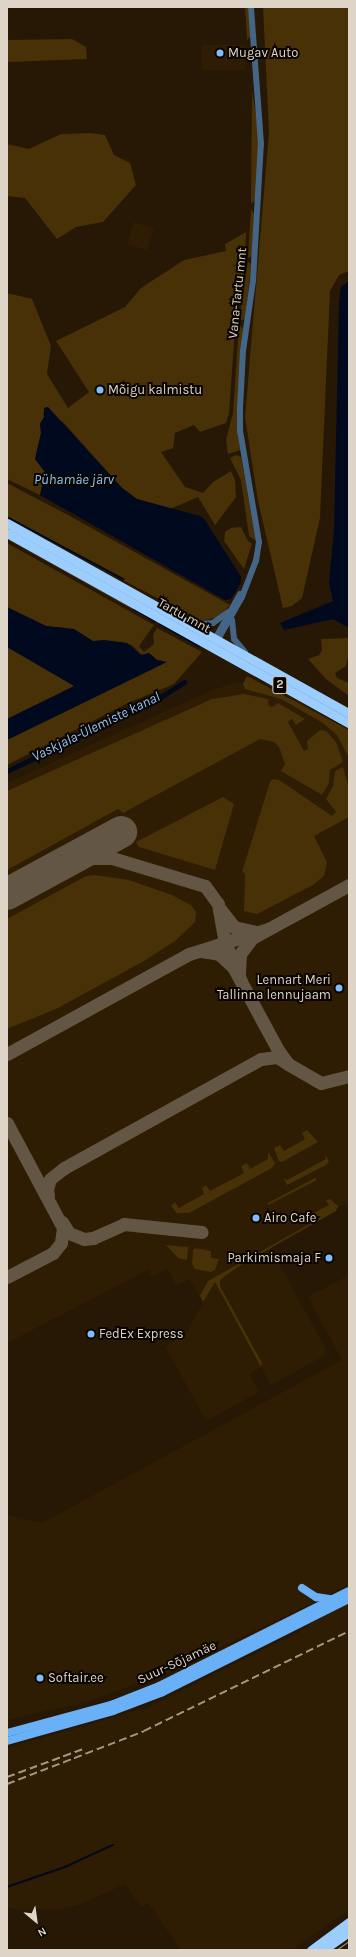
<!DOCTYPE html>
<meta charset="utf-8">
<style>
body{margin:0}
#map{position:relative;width:356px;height:1957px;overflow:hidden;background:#261804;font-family:Karla,sans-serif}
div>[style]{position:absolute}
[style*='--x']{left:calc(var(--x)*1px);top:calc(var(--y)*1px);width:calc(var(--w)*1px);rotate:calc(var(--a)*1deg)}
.built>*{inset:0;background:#2e1d02;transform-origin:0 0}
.green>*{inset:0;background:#483007}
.water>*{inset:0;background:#00091d}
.stream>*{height:1.5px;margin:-0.75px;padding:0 0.75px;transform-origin:0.75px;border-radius:0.75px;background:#00091d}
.canal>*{height:5px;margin:-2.5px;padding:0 2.5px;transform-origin:2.5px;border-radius:2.5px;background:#00091d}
.taxiway>*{height:13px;margin:-6.5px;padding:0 6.5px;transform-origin:6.5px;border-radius:6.5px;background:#635645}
.runway>*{height:32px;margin:-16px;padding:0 16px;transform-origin:16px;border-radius:16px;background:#635645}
.minor>*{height:6px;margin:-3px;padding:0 3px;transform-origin:3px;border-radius:3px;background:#446586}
.major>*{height:8px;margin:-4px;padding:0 4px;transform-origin:4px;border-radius:4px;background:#6ab0f6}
.highway>*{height:9px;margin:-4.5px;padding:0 4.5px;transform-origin:4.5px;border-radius:4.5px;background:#9ccdff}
.tram>*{height:1px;margin:-0.5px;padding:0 0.5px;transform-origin:0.5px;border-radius:0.5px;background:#a09586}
.rail>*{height:1.5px;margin-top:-0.75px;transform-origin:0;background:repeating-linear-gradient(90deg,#a09586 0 8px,transparent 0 12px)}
.dots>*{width:11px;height:11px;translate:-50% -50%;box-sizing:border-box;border:2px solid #0a0501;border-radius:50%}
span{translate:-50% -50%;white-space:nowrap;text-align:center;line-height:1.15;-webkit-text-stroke:4px #0a0501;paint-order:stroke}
.shield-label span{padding:1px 3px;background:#0a0501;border:1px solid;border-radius:3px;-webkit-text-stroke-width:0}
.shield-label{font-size:12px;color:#ded4c8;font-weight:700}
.poi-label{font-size:13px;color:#ded4c8}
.left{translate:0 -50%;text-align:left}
.right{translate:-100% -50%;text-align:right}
.street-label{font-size:13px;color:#ded4c8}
.water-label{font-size:14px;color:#90c4f8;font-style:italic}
.frame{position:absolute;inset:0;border:8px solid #ded4c8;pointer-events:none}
.north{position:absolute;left:16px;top:1901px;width:40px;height:40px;-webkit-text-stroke:3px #0a0501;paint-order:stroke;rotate:151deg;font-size:11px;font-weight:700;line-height:16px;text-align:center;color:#ded4c8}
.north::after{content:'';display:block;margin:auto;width:14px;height:18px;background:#ded4c8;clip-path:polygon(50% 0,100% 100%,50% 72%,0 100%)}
</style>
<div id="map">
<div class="built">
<i style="left:202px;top:45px;width:43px;height:25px"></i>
<i style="left:134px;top:222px;width:21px;height:23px;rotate:17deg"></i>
<i style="clip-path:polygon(237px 682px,299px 701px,349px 733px,349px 1202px,270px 1247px,326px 1349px,324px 1356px,271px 1385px,261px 1367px,249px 1374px,259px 1392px,206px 1421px,165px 1346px,186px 1334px,203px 1302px,189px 1279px,176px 1285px,167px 1268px,152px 1277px,148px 1270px,7px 1343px,7px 783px,210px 691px)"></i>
<i style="clip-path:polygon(349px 1275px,349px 1585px,171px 1671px,89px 1701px,7px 1720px,7px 1515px,42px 1523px,342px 1360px,308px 1297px)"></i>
<i style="clip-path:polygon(349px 1603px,349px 1910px,292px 1950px,181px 1950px,148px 1903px,141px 1907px,125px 1884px,79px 1905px,61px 1909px,20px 1910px,7px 1907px,7px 1748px,149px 1707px,274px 1644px,299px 1633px,311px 1623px)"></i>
</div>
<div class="green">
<i style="clip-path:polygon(245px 7px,248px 7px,251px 36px,247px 40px)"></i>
<i style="clip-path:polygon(263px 7px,349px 7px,349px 271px,339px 275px,330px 291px,320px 518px,302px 598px,292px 606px,283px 608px,258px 501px,245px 417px,269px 132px)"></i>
<i style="clip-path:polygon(72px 39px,86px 47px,87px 59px,8px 62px,8px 40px)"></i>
<i style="clip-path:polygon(252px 90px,258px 129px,258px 156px,256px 199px,251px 204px)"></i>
<i style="clip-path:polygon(91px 133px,105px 135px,114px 155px,130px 163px,136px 185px,103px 222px,76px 227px,57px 239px,25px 198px,7px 196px,7px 144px,29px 149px,61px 134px)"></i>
<i style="clip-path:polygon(251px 209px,254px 214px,252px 256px,248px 258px)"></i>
<i style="clip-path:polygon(246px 232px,245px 259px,231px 267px,245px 262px,242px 289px,238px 289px,229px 413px,226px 423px,200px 432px,194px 425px,175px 433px,173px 448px,161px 452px,185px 487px,203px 493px,213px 482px,231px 471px,235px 480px,236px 497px,215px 525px,198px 497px,170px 509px,137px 499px,122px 488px,63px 422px,43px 412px,44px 417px,40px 424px,41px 433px,35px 459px,45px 472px,40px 495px,7px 479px,7px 293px,32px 299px,51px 346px,47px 374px,68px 408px,89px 392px,56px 341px,125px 307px,141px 288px,184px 260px,226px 251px,225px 244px)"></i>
<i style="clip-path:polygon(248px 261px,251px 265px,247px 303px,245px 319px,239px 321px)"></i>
<i style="clip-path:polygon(239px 324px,243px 329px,237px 417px,240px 450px,228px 454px,226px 440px,233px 413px)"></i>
<i style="clip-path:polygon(236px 455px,241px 457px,256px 541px,249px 536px,241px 480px,230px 458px)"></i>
<i style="clip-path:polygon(7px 483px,68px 515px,230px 605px,215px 620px,213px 618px,204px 621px,197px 619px,7px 519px)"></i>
<i style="clip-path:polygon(241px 527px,248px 541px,252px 544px,244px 569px,224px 541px,225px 532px,231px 528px)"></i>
<i style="clip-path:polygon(7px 536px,156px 619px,155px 622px,7px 539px)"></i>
<i style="clip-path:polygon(7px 543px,154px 625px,139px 646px,144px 652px,154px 644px,153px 635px,157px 628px,202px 652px,174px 684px,128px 703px,7px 765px,7px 740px,152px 669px,163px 661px,157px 660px,149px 653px,143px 656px,132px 645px,120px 642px,93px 641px,65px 628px,46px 626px,7px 607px)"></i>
<i style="clip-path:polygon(348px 638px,349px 652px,346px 666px,335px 673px,337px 678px,349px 683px,349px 696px,326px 679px,308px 659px,319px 655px,322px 650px,321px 639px)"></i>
<i style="clip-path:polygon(7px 647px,73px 683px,74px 687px,7px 719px)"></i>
<i style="clip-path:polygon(247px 676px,349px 730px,349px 758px,337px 735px,323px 723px,281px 699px,245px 689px,243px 684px)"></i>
<i style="clip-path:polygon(244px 694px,268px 699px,269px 706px,272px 707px,278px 703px,305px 719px,296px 725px,292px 719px,288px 722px,304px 751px,308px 749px,307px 741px,320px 730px,326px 731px,336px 742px,343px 762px,330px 770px,329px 783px,322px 795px,281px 771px,285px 764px,279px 747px,274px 742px,260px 739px,123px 813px,118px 809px,7px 870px,7px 791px,212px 699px)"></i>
<i style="clip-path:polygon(343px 767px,349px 789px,349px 817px,314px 836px,327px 862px,324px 876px,313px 885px,257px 914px,244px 911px,245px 873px,242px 872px,270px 782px,273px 779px,279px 780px,332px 816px,336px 812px,326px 799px,333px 786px,335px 771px)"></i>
<i style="clip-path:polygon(223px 797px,234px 804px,215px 870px,139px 847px,136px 842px)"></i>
<i style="clip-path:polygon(95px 875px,129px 880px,172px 895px,191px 905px,196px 912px,195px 922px,175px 941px,144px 961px,56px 1009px,7px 1029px,7px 919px,86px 876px)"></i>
<i style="clip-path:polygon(307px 1130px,318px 1142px,282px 1162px,279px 1161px,274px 1148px,280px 1145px,284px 1151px,305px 1139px,302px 1133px)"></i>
<i style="clip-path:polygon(268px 1152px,275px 1163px,272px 1168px,189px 1213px,177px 1213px,171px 1206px,175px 1202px,179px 1208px,204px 1194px,202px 1188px,206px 1185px,210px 1191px,244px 1173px,241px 1166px,247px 1163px,250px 1169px,268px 1159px)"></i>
<i style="clip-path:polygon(325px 1154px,329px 1162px,326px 1165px,287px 1185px,283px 1177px,287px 1180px,326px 1159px)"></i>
<i style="clip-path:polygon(315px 1178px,317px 1180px,268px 1205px,268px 1203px)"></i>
<i style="clip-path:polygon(330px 1199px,338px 1206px,336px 1211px,239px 1266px,220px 1280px,220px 1286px,262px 1363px,261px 1367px,215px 1282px,203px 1302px,200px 1296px,208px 1281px,317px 1220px,314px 1213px,329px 1205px,326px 1200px)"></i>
<i style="clip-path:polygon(166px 1245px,188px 1247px,187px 1260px,178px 1258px)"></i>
<i style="clip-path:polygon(195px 1248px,211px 1251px,211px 1258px,219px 1259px,215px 1270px,211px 1272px,195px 1269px,192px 1264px,193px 1250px)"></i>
</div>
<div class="water">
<i style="clip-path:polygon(349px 281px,349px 628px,333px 619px,284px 630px,280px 623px,333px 601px,329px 583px,334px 531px,339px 303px,341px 287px)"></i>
<i style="clip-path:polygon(48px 407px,122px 488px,137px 499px,200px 516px,205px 520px,241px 577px,241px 583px,231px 599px,225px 600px,40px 495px,45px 472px,35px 459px,41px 433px,40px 424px,44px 417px,44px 408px)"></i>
<i style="clip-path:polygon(7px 607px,46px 626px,74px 629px,93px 641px,104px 640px,127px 643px,141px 655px,149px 653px,157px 660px,167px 662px,7px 740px,7px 719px,74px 686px,7px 647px)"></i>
</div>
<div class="stream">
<i style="--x:7;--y:517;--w:132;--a:28.1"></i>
<i style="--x:134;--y:609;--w:24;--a:30"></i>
<i style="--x:160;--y:624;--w:45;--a:29.4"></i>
<i style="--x:7;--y:1887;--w:61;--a:-19"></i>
<i style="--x:65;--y:1867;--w:53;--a:-24.6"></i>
</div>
<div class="canal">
<i style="--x:7;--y:771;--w:172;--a:-25.8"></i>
<i style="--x:162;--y:696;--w:26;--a:-32"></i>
</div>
<div class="taxiway">
<i style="--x:64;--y:863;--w:19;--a:-16"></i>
<i style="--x:82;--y:858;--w:30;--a:0"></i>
<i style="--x:112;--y:858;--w:97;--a:16.8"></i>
<i style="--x:205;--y:886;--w:22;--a:54"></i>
<i style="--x:218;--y:904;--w:39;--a:80"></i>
<i style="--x:225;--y:942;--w:42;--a:67.7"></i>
<i style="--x:220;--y:909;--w:23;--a:52"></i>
<i style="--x:234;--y:927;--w:22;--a:13"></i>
<i style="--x:201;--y:951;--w:18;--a:9"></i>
<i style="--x:219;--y:954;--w:19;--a:43"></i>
<i style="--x:233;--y:967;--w:94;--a:61.5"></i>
<i style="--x:278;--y:1050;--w:17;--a:54"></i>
<i style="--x:288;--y:1064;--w:38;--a:30"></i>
<i style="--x:321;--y:1083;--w:29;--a:-14"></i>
<i style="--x:239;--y:973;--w:19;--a:-87"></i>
<i style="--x:240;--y:954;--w:20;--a:-53"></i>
<i style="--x:252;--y:938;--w:111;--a:-28.7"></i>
<i style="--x:7;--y:1054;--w:208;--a:-28.8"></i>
<i style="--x:189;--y:954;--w:83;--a:-17.6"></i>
<i style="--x:7;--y:1123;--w:119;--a:61.9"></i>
<i style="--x:63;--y:1228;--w:15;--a:98"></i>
<i style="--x:61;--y:1243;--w:13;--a:129"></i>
<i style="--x:53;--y:1253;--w:52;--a:152.4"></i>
<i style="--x:48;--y:1196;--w:7;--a:-98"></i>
<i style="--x:47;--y:1189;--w:10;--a:-73"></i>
<i style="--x:50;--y:1179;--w:18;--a:-38"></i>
<i style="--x:64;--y:1168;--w:225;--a:-29"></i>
<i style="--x:261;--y:1059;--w:16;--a:-7"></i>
<i style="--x:277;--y:1057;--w:13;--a:32"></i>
<i style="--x:62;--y:1222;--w:13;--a:58"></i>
<i style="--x:69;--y:1233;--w:16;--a:22"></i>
<i style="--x:84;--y:1239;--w:9;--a:-6"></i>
<i style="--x:93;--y:1238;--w:34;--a:-24"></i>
<i style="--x:124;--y:1224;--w:78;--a:5.9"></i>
</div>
<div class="runway">
<i style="--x:7;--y:894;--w:130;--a:-28.5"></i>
</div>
<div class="minor">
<i style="--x:232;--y:620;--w:19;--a:84"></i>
<i style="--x:234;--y:639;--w:17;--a:50"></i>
<i style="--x:193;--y:625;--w:20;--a:-6"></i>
<i style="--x:213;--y:623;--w:19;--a:-36"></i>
<i style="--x:214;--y:641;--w:54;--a:-61"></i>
<i style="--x:216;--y:643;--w:53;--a:-60.5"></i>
<i style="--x:242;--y:597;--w:39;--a:-69"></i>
<i style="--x:256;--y:561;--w:19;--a:-81"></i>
<i style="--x:259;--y:542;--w:113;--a:-99.7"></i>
<i style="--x:240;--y:431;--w:23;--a:-90"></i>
<i style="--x:240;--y:408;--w:57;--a:-87"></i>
<i style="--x:243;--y:351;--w:71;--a:-81.9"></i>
<i style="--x:253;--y:281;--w:137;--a:-86.7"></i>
<i style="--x:261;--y:144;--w:137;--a:-94.2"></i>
</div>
<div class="major">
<i style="--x:302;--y:1588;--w:17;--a:33"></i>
<i style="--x:316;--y:1597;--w:15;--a:8"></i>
<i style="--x:7;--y:1733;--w:108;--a:-15.1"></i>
<i style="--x:111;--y:1705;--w:52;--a:-21.6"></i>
<i style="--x:159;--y:1686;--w:212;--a:-26.6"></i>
<i style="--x:7;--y:1741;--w:110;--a:-15.8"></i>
<i style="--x:113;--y:1711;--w:53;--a:-20.8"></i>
<i style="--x:163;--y:1692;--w:208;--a:-26.6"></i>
</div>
<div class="highway">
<i style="--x:7;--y:523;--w:391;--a:29.1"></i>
<i style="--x:7;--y:533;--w:391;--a:29.1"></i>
<i style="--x:311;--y:1950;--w:47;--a:-36.4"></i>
<i style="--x:323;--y:1950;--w:32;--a:-35"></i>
</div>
<div class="tram">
<i style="--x:336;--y:1950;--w:16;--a:-35"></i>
</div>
<div class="rail">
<i style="--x:7;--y:1777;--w:84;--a:-20.2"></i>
<i style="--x:7;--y:1784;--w:147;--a:-21.1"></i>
<i style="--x:144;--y:1731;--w:228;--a:-26"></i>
</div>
<div class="dots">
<i style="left:220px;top:53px;background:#80bdfa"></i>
<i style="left:100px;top:390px;background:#80bdfa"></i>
<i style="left:339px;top:988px;background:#80bdfa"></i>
<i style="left:256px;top:1218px;background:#80bdfa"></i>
<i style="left:329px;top:1258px;background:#80bdfa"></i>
<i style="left:91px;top:1334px;background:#80bdfa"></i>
<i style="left:40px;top:1678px;background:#80bdfa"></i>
</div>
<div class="shield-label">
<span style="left:280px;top:685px">2</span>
</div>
<div class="poi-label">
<span class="left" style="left:228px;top:53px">Mugav Auto</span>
<span class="left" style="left:108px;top:390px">Mõigu kalmistu</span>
<span class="right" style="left:331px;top:988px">Lennart Meri<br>Tallinna lennujaam</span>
<span class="left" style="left:264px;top:1218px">Airo Cafe</span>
<span class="right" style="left:321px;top:1258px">Parkimismaja F</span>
<span class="left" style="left:99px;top:1334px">FedEx Express</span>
<span class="left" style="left:48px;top:1678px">Softair.ee</span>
</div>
<div class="street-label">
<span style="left:238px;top:293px;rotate:-84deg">Vana-Tartu mnt</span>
<span style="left:184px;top:616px;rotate:29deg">Tartu mnt</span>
<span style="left:177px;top:1663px;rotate:-25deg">Suur-Sõjamäe</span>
</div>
<div class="water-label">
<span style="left:74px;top:480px">Pühamäe järv</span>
<span style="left:96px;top:727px;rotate:-26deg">Vaskjala-Ülemiste kanal</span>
</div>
<div class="frame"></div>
<div class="north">N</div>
</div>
